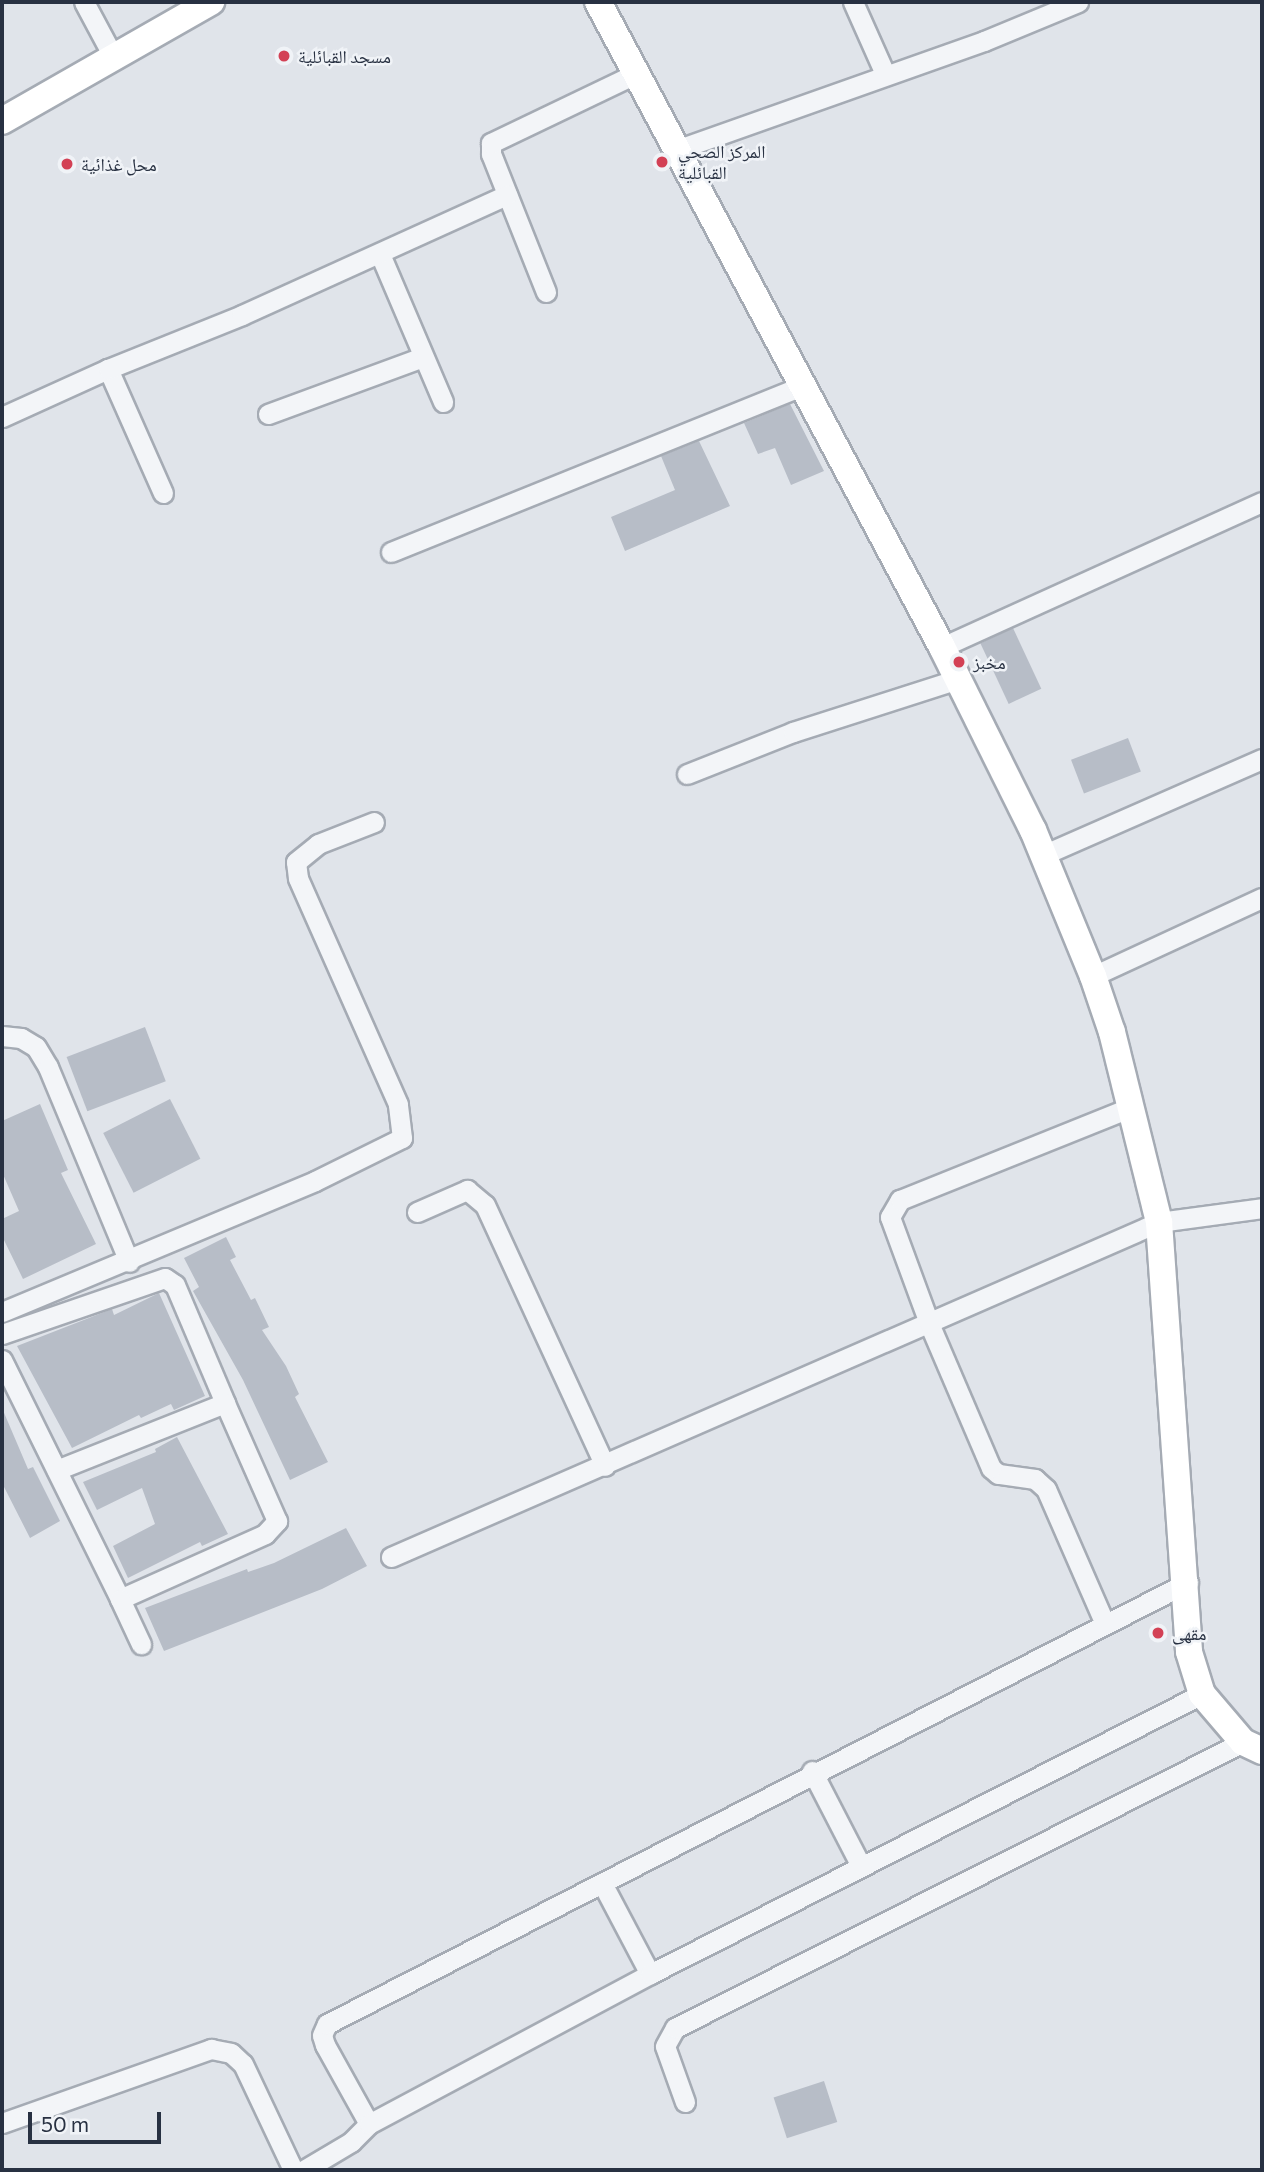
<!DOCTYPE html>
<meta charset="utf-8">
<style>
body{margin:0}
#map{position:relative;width:1264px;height:2172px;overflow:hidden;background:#e0e4ea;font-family:Commissioner,"Noto Naskh Arabic",sans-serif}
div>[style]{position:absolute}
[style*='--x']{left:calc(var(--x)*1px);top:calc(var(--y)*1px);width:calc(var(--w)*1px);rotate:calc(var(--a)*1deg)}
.building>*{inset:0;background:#b7bdc7;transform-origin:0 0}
.roads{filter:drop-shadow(2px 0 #a5abb4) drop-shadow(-2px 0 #a5abb4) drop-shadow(0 2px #a5abb4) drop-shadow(0 -2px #a5abb4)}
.minor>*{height:19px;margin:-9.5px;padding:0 9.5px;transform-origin:9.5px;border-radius:9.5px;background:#f3f5f8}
.secondary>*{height:26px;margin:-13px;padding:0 13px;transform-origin:13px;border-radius:13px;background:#fff}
.dots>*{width:19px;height:19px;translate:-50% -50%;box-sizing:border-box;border:4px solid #f0f3f7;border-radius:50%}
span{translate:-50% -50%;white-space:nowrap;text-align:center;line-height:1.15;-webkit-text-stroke:5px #f0f3f7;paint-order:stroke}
.poi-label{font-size:18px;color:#283142}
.left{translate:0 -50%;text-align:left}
.frame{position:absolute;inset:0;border:4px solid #283142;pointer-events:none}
.scale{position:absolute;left:28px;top:2112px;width:133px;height:32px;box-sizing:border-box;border:4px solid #283142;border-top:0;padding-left:9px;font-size:21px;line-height:24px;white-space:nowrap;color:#283142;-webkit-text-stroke:5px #f0f3f7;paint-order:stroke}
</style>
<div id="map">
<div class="building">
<i style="clip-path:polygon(790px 404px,824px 471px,791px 485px,775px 448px,758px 454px,744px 423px)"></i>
<i style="clip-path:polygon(699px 441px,730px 506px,625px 551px,611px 517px,675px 490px,661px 456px)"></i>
<i style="left:1013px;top:628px;width:67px;height:36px;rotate:65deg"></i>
<i style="left:1128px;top:738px;width:36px;height:61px;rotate:69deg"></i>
<i style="left:145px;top:1027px;width:58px;height:84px;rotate:69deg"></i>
<i style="left:170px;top:1099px;width:67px;height:75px;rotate:63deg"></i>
<i style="clip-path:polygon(40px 1104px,68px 1170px,61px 1173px,96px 1244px,23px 1279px,2px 1236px,2px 1219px,19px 1211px,2px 1172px,2px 1121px)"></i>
<i style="clip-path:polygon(226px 1237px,236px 1257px,230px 1260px,251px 1300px,255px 1298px,269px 1327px,262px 1330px,286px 1366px,299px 1394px,295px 1397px,328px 1462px,290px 1480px,243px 1380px,193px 1291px,199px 1287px,184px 1258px)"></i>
<i style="clip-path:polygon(159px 1293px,205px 1396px,174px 1410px,171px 1404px,141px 1418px,139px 1415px,72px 1448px,17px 1346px,112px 1309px,114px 1315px)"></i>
<i style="clip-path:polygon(2px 1408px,28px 1469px,33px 1467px,60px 1521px,30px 1538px,2px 1483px)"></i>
<i style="clip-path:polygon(177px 1437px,228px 1534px,202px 1546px,200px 1542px,128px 1578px,113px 1546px,155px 1524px,142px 1488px,97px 1510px,83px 1482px,156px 1452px,155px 1449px)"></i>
<i style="clip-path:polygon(346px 1528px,367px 1566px,322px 1589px,164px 1651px,145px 1608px,247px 1569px,248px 1572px,274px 1563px)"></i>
<i style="left:824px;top:2081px;width:43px;height:53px;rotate:72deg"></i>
</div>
<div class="roads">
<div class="minor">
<i style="--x:84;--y:2;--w:64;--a:61.8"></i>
<i style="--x:853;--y:2;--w:79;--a:66"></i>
<i style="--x:679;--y:149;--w:324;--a:-19.5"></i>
<i style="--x:984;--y:41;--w:102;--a:-22.5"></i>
<i style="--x:380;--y:254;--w:161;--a:66.9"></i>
<i style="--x:546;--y:292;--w:149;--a:-111.7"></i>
<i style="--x:491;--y:154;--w:11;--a:-90"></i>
<i style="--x:491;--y:143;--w:162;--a:-25.6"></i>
<i style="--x:268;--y:414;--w:165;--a:-20.2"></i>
<i style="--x:2;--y:417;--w:116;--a:-24.4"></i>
<i style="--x:163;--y:493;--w:136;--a:-113.9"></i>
<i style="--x:108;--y:369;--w:144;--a:-21.9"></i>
<i style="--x:242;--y:315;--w:291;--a:-24.4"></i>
<i style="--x:391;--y:552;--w:445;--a:-22"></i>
<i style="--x:942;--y:647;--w:351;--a:-24.4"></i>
<i style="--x:687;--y:774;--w:114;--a:-21.6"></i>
<i style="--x:793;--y:732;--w:173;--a:-17.8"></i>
<i style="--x:1043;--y:855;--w:239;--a:-23.7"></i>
<i style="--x:1093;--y:976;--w:186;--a:-24.8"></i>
<i style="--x:2;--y:1036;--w:19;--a:6"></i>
<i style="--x:21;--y:1038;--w:17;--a:31"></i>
<i style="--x:36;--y:1047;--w:23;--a:59"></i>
<i style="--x:48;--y:1067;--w:211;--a:67.4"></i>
<i style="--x:417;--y:1212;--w:55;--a:-23.7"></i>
<i style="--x:467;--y:1190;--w:23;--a:40"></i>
<i style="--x:485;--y:1205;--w:287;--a:65.3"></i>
<i style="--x:2;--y:1312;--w:339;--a:-22.7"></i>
<i style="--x:315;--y:1181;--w:97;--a:-26.3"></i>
<i style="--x:402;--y:1138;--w:34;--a:-97"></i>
<i style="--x:398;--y:1104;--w:247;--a:-113.9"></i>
<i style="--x:298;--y:878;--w:16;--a:-97"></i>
<i style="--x:296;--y:862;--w:28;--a:-39"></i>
<i style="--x:318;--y:844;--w:60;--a:-21.4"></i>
<i style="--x:2;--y:1334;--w:172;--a:-19"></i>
<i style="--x:165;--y:1278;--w:12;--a:35"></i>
<i style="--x:175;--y:1285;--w:128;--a:67"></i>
<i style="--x:225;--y:1403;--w:181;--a:158.3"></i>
<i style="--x:2;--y:1360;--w:267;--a:63.7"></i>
<i style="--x:120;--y:1599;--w:159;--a:-24.1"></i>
<i style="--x:265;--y:1534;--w:18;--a:-47"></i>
<i style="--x:277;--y:1521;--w:129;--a:-113.8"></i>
<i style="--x:391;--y:1557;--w:838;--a:-23.57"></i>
<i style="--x:1159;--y:1222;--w:104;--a:-7.7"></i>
<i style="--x:120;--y:1599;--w:50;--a:65"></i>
<i style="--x:1105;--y:1624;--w:147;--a:-113.6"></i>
<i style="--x:1046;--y:1489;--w:15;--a:-138"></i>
<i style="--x:1035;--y:1479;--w:37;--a:-172"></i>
<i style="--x:998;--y:1474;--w:9;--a:-139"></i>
<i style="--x:991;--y:1468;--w:158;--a:-113.2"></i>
<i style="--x:929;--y:1323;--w:113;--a:-110.2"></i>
<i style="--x:890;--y:1217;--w:20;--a:-60"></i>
<i style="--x:900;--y:1200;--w:249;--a:-21.9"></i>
<i style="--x:812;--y:1771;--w:107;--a:62.7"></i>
<i style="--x:602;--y:1883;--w:103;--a:62.2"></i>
<i style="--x:685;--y:2102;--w:59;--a:-109.7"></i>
<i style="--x:665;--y:2046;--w:21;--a:-61"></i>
<i style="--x:675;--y:2028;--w:636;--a:-26.73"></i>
<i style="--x:2;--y:2123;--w:222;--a:-19.5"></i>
<i style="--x:211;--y:2049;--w:20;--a:11"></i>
<i style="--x:231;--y:2053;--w:16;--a:43"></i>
<i style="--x:243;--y:2064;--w:117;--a:64.7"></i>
<i style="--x:369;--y:2124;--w:90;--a:-119.1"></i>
<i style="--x:325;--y:2045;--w:10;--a:-107"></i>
<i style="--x:322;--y:2035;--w:12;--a:-66"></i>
<i style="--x:327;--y:2024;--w:968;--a:-27.17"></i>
<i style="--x:304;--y:2170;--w:55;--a:-30.8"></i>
<i style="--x:351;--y:2142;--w:25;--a:-45"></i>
<i style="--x:369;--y:2124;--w:319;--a:-28.1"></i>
<i style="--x:650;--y:1974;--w:619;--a:-26.9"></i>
</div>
<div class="secondary">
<i style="--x:598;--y:2;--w:731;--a:61.93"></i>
<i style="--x:942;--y:647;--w:204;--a:63.6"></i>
<i style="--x:1033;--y:830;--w:158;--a:67.7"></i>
<i style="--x:1093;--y:976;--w:59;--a:71.3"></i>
<i style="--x:1112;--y:1032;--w:196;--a:76.1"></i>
<i style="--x:1159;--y:1222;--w:431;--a:86"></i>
<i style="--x:1189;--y:1652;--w:44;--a:72.8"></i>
<i style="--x:1202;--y:1694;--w:63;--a:49.5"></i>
<i style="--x:1243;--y:1742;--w:21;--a:25"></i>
<i style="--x:2;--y:121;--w:241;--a:-29.7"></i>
</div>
</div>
<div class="dots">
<i style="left:284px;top:56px;background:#d34155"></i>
<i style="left:662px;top:162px;background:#d34155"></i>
<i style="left:67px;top:164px;background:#d34155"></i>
<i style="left:959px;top:662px;background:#d34155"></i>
<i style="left:1158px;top:1633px;background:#d34155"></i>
</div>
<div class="poi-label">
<span class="left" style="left:298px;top:56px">مسجد القبائلية</span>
<span class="left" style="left:678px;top:162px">المركز الصحي<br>القبائلية</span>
<span class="left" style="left:81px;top:164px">محل غذائية</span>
<span class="left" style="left:973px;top:662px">مخبز</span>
<span class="left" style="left:1172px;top:1633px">مقهى</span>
</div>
<div class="frame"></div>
<div class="scale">50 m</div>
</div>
